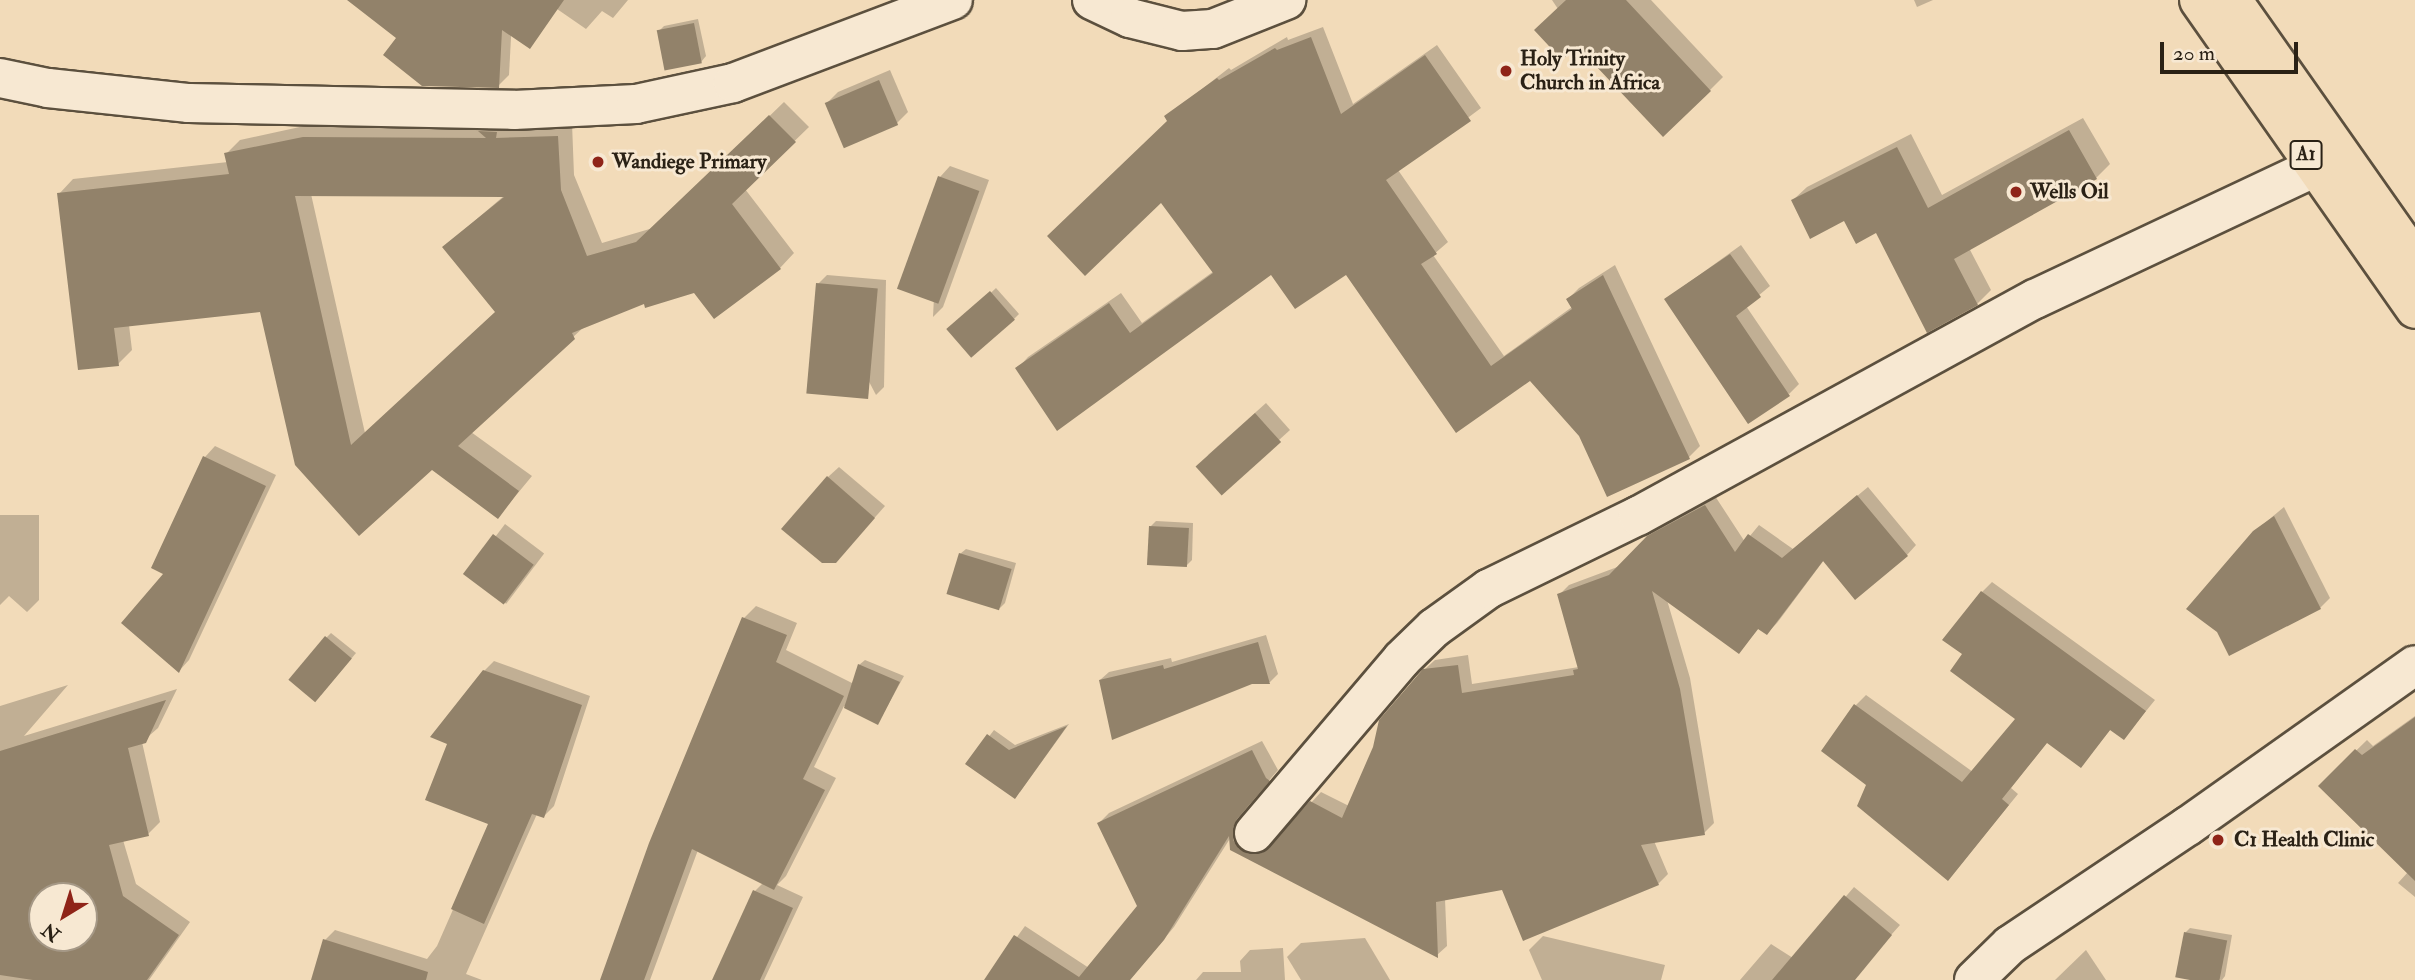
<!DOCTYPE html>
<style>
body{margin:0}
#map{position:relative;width:2415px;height:980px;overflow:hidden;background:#f2dbb9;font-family:"IM FELL Double Pica",serif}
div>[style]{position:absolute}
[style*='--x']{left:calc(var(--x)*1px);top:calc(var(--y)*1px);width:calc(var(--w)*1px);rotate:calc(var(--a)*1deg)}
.shadow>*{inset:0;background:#0003;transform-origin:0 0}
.building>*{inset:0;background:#92826a;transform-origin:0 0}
.roads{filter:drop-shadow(2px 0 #5c503e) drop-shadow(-2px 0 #5c503e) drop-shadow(0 2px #5c503e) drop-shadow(0 -2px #5c503e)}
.street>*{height:38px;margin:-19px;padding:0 19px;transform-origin:19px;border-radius:19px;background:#f7e8d2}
.highway>*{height:38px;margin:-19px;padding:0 19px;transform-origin:19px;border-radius:19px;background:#f2dbb9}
.dots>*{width:19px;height:19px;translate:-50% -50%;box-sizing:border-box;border:4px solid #f7e8d2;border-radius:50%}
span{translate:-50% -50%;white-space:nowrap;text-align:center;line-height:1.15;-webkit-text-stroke:6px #f7e8d2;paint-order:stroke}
.shield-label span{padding:2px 5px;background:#f7e8d2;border:2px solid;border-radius:5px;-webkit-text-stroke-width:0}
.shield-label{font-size:19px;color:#2a2115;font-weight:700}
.poi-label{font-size:21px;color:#2a2115;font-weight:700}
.left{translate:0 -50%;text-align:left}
.north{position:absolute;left:28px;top:882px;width:70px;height:70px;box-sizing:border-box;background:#f7e8d2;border:2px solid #a59886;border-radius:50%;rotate:218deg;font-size:19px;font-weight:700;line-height:28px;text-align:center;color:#2a2115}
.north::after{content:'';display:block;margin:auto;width:24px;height:32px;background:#8f2418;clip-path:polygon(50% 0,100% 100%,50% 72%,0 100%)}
.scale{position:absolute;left:2160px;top:42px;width:138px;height:32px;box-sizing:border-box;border:4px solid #2a2115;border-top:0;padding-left:9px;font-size:21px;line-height:24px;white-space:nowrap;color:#2a2115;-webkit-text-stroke:5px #f7e8d2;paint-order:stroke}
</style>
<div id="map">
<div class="shadow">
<i style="clip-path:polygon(425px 0,513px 0,509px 75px,498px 86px)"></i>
<i style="clip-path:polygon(544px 0,628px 0,613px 18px,602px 11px,586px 29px)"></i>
<i style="clip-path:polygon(1552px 0,1651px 0,1723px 77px,1710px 90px,1558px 9px)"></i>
<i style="clip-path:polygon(1914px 0,1933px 0,1917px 7px)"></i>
<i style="clip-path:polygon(698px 19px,706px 56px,701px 62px,659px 31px,664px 26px)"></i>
<i style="clip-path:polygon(1323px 27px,1353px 104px,1437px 45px,1481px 108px,1398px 170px,1448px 242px,1433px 255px,1504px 356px,1572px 307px,1568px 299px,1579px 288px,1615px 265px,1700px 446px,1689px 457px,1580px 435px,1530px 379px,1456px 431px,1346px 272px,1271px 273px,1057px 429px,1017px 369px,1028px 357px,1121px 293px,1142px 323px,1214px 271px,1166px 117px,1229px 68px,1231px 70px,1287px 37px,1288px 40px)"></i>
<i style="clip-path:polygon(890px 70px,908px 112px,897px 123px,844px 145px,827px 103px,838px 92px)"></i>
<i style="clip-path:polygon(evenodd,784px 102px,809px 127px,745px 189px,794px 253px,780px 268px,645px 302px,586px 325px,471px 432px,532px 476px,498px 517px,431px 468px,359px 534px,261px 310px,129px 325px,132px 350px,118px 364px,59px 194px,73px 179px,228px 162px,226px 154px,240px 140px,318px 123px,572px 123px,574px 175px,602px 243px,653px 228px,784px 102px,311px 194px,505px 195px,444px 247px,496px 312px,365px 433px,311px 194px)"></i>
<i style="clip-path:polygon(2083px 118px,2110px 164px,2096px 178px,1969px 248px,1991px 290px,1977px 304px,1876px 231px,1793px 200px,1807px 187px,1911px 134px,1942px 195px)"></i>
<i style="clip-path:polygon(950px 166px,989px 180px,943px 307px,933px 317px,940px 177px)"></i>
<i style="clip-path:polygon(1741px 245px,1770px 286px,1746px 306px,1799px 384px,1789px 394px,1666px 299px)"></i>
<i style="clip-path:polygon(827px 275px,886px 280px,884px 387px,876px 395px,818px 284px)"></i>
<i style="clip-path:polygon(996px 288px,1019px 314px,1014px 319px,950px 331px)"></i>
<i style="clip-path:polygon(1266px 403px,1290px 430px,1279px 440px,1208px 455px)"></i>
<i style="clip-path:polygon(215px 446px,276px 475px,189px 660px,179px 671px,166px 573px,205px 457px)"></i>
<i style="clip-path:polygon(839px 467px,885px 506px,846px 550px,828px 477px)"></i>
<i style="clip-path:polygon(1868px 487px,1916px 545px,1907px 555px,1824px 560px,1777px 623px,1767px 633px,1759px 628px,1739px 652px,1667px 600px,1690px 678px,1714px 823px,1704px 833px,1654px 841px,1668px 874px,1658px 884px,1503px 888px,1445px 899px,1447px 946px,1437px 955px,1232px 849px,1231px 837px,1174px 927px,1130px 980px,986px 980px,1025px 926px,1089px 968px,1139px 907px,1099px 823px,1109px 813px,1262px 741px,1278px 770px,1246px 807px,1242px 817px,1243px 829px,1260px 845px,1273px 844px,1321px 792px,1349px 806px,1424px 670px,1435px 660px,1468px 655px,1472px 684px,1579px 667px,1559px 595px,1569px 585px,1620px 566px,1659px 526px,1715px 496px,1745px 542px,1759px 525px,1793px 549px)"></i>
<i style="clip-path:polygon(2284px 507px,2330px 598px,2320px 608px,2218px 631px,2254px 532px)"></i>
<i style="clip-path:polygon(0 515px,39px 515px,39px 600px,27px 612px,9px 596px,0 605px)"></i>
<i style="clip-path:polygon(1156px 521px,1193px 523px,1192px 560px,1187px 565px,1151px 526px)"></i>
<i style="left:505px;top:524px;width:49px;height:63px;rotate:37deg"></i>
<i style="clip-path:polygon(966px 549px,1016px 563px,1005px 603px,1000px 608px,960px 554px)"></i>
<i style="clip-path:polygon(1992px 582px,2155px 700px,2124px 738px,2111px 729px,2081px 766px,2048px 741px,2011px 788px,2018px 794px,1958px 868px,1868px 784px,1856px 705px,1866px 695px,1973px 772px,2017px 719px,1965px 654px,1982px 592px)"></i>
<i style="clip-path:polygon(756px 606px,797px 623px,786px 650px,854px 684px,859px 665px,865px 660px,904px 676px,878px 723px,844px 706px,814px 767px,836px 778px,786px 876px,777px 885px,803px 897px,764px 980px,721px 980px,731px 942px,755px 891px,763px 883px,698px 850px,650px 980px,602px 980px,744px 618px)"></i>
<i style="clip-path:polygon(331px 633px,356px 653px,321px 695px,326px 638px)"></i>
<i style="clip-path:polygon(1266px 635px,1278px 674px,1270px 682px,1100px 680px,1109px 672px,1171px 658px,1172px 662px)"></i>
<i style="clip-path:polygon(494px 661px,590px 696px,554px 806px,544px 816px,537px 814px,466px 974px,482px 980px,312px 980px,325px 940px,335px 930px,427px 959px,437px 946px,491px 823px,484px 671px)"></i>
<i style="clip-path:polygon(evenodd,68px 685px,24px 736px,177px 689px,158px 728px,142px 742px,160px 822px,148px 834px,123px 840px,136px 884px,190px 922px,149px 980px,0 980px,0 706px,68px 685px,42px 896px,84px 896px,84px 938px,42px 938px,42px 896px)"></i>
<i style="clip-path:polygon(2415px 716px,2415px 897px,2398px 883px,2408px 872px,2320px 786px,2367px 740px,2373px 746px)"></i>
<i style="clip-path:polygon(1069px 724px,1020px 792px,968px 764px,994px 730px,1015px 745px)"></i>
<i style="clip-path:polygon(1854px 887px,1900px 925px,1851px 980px,1740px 980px,1771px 944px,1793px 958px)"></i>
<i style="clip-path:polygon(2190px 928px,2232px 935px,2225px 976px,2222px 980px,2179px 975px,2185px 933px)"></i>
<i style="clip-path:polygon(1543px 936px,1665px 965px,1661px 980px,1542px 980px,1529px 950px)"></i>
<i style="clip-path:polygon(1365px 938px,1390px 980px,1301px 980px,1287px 957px,1301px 943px)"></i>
<i style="clip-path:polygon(1283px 948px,1285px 980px,1196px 980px,1203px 972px,1241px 972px,1240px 961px,1250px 950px)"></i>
<i style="clip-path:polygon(2086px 950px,2106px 980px,2055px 980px)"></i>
</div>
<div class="building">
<i style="clip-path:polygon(347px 0,564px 0,530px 49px,502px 30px,499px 88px,422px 86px,383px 55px,396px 38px)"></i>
<i style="clip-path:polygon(1566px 0,1626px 0,1711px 91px,1663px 137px,1577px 46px,1562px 60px,1534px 30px)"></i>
<i style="left:694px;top:23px;width:41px;height:38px;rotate:79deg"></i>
<i style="clip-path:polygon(1311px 37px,1341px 114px,1425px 55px,1471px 121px,1386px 180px,1437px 254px,1421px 264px,1491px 366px,1572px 309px,1566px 299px,1603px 275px,1690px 459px,1607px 497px,1579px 436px,1530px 381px,1456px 433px,1346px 275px,1295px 309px,1271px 275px,1057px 431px,1015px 368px,1109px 303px,1130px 333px,1213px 273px,1161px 203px,1085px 276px,1047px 236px,1167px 121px,1164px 116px,1217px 78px,1219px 80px,1275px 48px,1277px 50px)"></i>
<i style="left:879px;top:80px;width:49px;height:59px;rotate:67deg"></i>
<i style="clip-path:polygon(evenodd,769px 115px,796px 142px,732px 204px,781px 269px,714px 319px,694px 293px,645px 308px,644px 304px,572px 333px,575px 339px,458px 446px,519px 491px,498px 519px,432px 470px,359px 536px,295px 465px,260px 312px,114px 328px,119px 366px,78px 370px,57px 193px,229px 174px,224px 153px,303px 137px,486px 138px,478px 131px,497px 132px,496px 138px,558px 136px,561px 190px,587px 256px,636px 242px,769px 115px,295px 196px,504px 197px,442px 247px,495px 312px,351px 445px,295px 196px)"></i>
<i style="clip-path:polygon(2069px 130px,2097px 179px,1954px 259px,1978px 305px,1927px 333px,1876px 233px,1856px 244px,1844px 221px,1810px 239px,1791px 200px,1897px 147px,1928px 208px)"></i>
<i style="left:938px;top:176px;width:44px;height:120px;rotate:20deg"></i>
<i style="clip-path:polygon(1730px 254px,1761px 297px,1736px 316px,1790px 396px,1748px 424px,1664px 299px)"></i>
<i style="left:816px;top:283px;width:62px;height:111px;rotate:5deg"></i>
<i style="left:990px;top:291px;width:38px;height:58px;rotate:49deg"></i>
<i style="left:1255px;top:413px;width:39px;height:80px;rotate:48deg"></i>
<i style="clip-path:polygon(203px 456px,266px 486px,179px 673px,121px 623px,163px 574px,151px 568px)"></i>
<i style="clip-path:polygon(827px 476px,875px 518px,836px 563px,822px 563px,781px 529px)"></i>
<i style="clip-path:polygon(1857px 495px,1908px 556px,1855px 600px,1823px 561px,1767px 635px,1758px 629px,1739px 654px,1652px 591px,1680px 689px,1705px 835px,1641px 845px,1659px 885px,1523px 941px,1502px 890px,1436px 902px,1438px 958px,1230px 850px,1229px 836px,1164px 940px,1130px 980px,984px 980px,1014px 935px,1079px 977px,1137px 906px,1097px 823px,1252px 750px,1266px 778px,1270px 781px,1237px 819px,1233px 828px,1233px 840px,1239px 849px,1249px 854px,1262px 853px,1310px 801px,1342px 818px,1373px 747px,1379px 720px,1423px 669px,1458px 665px,1462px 693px,1574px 675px,1573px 670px,1578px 669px,1557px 594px,1609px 575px,1647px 536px,1705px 505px,1735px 552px,1748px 534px,1782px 558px)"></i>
<i style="clip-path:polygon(2274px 516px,2321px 609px,2229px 656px,2217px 632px,2186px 609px,2253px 531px)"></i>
<i style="left:1149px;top:526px;width:40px;height:39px;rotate:3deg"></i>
<i style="left:493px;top:534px;width:51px;height:50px;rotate:37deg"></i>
<i style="left:959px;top:553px;width:55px;height:43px;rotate:17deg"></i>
<i style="clip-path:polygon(1981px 591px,2146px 711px,2124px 740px,2110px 730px,2081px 768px,2047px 743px,2002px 799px,2009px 805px,1948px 881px,1857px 806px,1866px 785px,1821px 751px,1854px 704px,1962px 782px,2015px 719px,1950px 671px,1962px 654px,1942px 640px)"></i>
<i style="clip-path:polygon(742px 617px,787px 635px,776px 662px,844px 696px,803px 779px,825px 790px,774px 890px,692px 849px,644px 980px,600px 980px,649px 843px)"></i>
<i style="left:325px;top:636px;width:35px;height:57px;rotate:40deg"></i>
<i style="clip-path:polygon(1258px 642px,1270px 684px,1252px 684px,1112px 740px,1099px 680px,1163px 665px,1164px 669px)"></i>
<i style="clip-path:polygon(858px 664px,900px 682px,878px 725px,844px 708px)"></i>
<i style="clip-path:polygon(483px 670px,582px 705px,544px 818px,532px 814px,484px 924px,451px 909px,488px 824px,425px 800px,447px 744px,430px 737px)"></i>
<i style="clip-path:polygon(evenodd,166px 700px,146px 743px,128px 748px,149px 836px,109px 845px,123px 896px,179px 935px,147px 980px,33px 980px,0 975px,0 751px,166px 700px,42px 896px,84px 896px,84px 938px,42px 938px,42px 896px)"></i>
<i style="clip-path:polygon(2415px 717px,2415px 881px,2318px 786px,2355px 749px,2362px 755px)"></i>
<i style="clip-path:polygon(1067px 726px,1015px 799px,965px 764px,987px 734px,1009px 750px)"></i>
<i style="clip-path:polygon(753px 890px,793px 908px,760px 980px,712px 980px)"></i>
<i style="clip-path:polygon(1844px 895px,1892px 935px,1855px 980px,1772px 980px)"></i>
<i style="left:2184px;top:932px;width:44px;height:46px;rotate:11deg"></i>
<i style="clip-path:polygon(323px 939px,428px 972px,426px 980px,311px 980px)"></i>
</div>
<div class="roads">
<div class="street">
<i style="--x:1092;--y:0;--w:42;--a:25.3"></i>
<i style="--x:1130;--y:18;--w:54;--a:14"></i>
<i style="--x:1182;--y:31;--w:31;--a:-4"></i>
<i style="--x:1213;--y:29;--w:79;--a:-21.7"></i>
<i style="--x:0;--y:78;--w:49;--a:11.8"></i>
<i style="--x:48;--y:88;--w:142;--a:6.1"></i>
<i style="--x:189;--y:103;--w:325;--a:1.2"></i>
<i style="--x:514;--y:110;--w:122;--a:-2.8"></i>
<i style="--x:636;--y:104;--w:99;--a:-12.2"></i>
<i style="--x:733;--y:83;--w:235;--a:-20.7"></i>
<i style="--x:1254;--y:833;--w:228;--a:-49.6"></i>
<i style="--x:1402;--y:659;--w:45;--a:-44.1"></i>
<i style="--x:1434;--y:628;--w:67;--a:-35.8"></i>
<i style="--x:1488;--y:589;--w:167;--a:-26"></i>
<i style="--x:1638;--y:516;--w:452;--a:-28.7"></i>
<i style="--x:2035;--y:299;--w:310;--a:-25.2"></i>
<i style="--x:1974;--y:980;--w:50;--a:-44.2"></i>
<i style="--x:2010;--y:945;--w:214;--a:-33.8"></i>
<i style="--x:2188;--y:826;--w:278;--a:-35.3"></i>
</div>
<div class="highway">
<i style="--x:2199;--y:0;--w:377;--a:55"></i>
<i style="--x:2232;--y:0;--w:318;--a:54.9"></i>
</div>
</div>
<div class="dots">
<i style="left:1506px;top:71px;background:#8f2418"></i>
<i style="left:598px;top:162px;background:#8f2418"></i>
<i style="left:2016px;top:192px;background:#8f2418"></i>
<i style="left:2218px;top:840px;background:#8f2418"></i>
</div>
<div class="shield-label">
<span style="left:2306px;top:155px">A1</span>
</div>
<div class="poi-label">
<span class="left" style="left:1520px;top:71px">Holy Trinity<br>Church in Africa</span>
<span class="left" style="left:612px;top:162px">Wandiege Primary</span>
<span class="left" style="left:2030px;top:192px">Wells Oil</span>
<span class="left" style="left:2234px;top:840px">C1 Health Clinic</span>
</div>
<div class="north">N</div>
<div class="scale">20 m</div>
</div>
